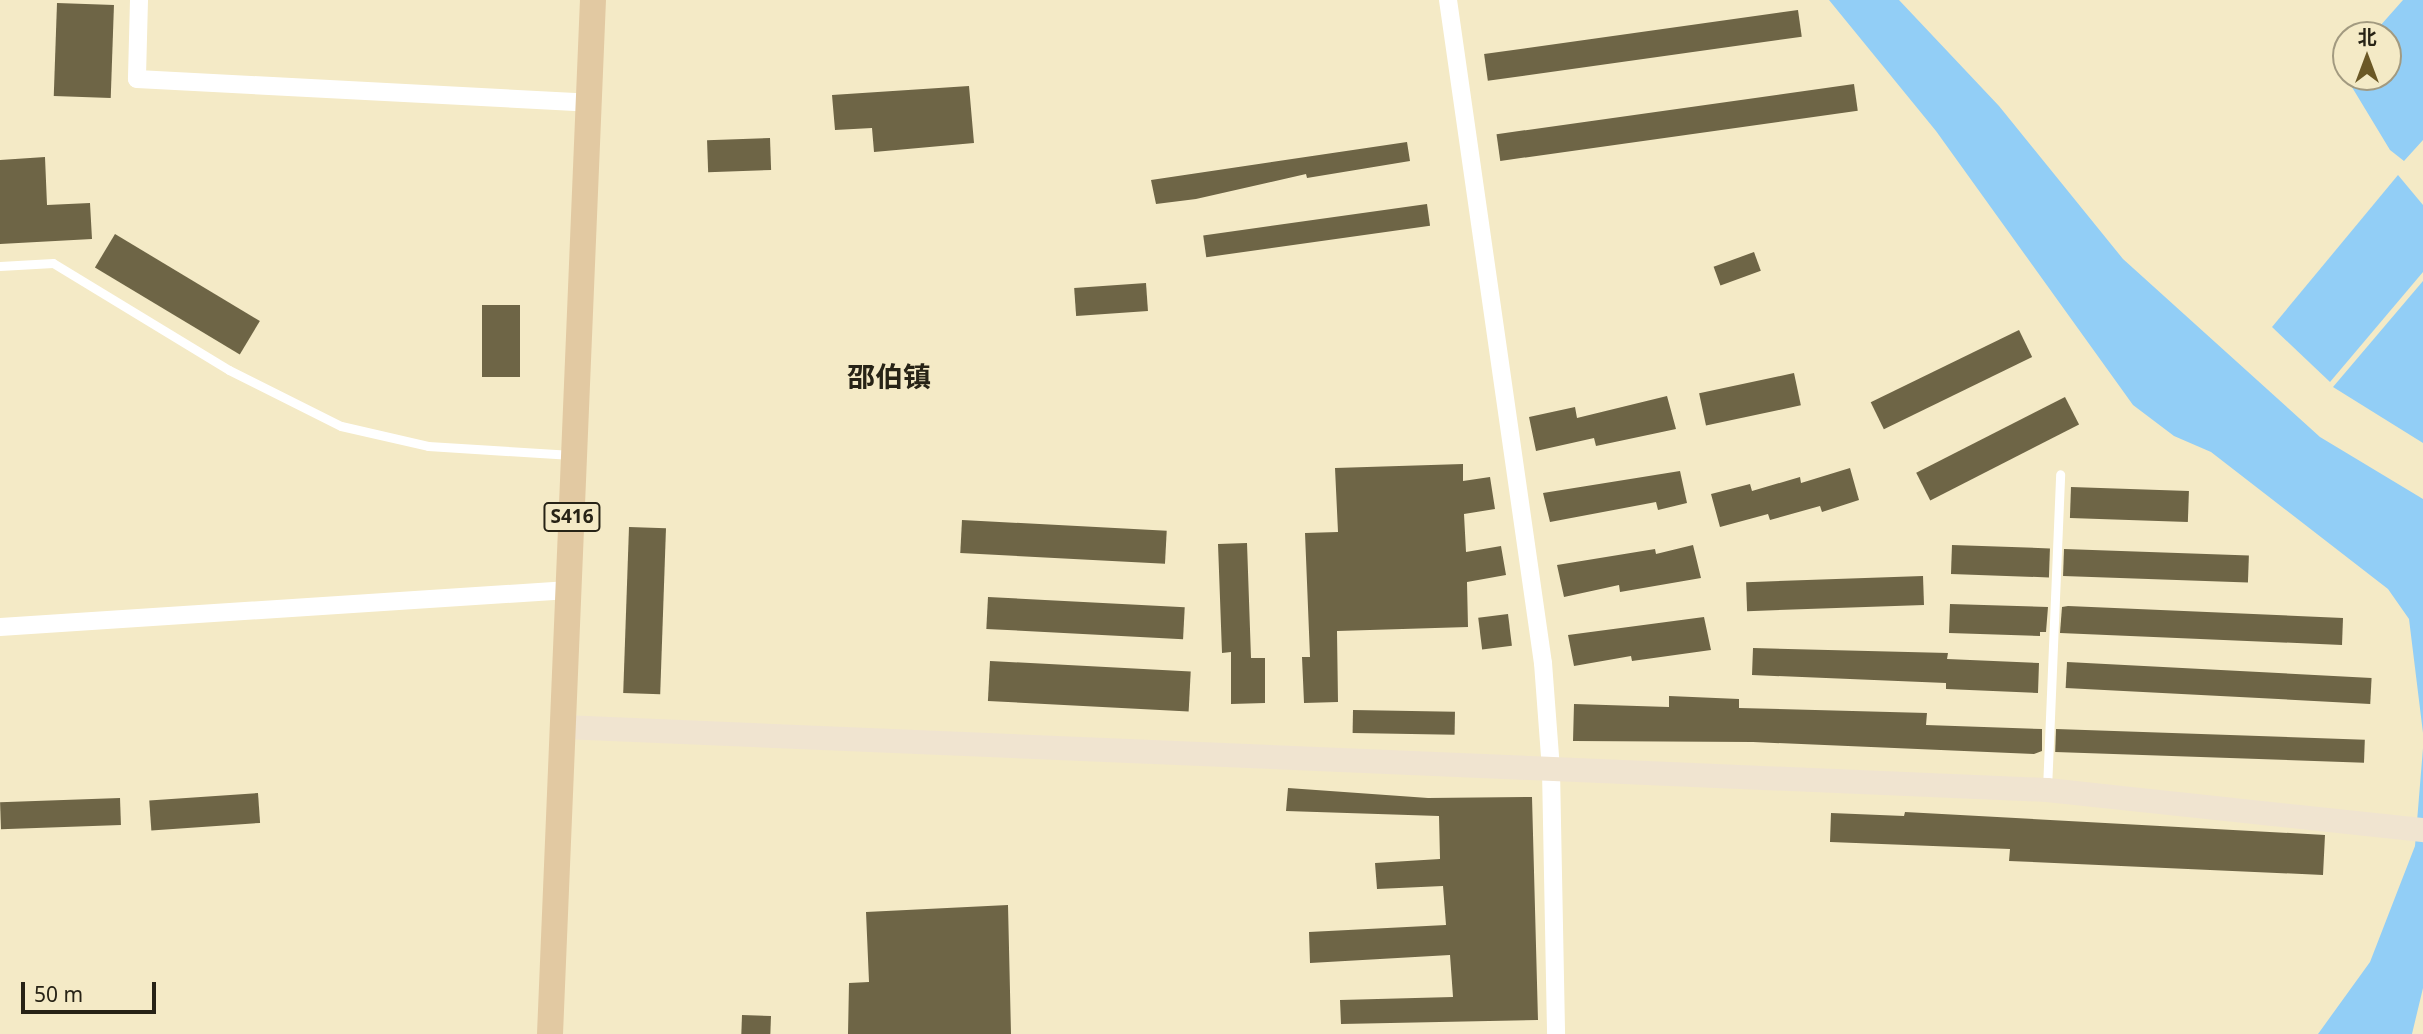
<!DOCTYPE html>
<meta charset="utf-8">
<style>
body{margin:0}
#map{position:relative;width:2423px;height:1034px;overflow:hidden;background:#f4eac6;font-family:"Noto Sans","Noto Sans SC",sans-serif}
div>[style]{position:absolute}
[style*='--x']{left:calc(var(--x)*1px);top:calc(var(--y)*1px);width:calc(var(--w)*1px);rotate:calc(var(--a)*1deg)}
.water>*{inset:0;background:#92cef6}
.building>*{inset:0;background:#6e6546;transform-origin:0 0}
.lane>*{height:9px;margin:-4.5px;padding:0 4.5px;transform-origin:4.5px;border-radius:4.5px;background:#fff}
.street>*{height:18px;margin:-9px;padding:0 9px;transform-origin:9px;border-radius:9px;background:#fff}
.secondary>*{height:24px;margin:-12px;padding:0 12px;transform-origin:12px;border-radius:12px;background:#f0e4d0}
.primary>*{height:26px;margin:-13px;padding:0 13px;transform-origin:13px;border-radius:13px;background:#e2c9a2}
span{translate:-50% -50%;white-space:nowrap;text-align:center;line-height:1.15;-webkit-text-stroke:7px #f4eac6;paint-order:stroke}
.shield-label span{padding:2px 5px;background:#f4eac6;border:2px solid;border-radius:5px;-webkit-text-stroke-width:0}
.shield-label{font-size:19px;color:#272316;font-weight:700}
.district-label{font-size:28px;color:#272316;font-weight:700}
.north{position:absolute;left:2332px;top:21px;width:70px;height:70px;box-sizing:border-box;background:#f4eac6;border:2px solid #a29a80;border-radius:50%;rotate:0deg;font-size:19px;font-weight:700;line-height:28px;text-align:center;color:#272316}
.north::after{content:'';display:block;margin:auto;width:24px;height:32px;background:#6b5826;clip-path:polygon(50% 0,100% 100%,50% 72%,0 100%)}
.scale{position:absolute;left:21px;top:982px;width:135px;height:32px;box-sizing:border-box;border:4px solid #272316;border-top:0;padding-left:9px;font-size:21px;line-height:24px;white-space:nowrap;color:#272316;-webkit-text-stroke:5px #f4eac6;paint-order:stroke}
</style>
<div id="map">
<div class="water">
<i style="clip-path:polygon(1829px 0,1899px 0,1999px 106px,2123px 259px,2320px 437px,2423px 499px,2423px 733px,2409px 619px,2388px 589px,2211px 452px,2174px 436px,2133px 405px,1936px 131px)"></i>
<i style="clip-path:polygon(2403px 0,2423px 0,2423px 140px,2404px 161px,2390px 150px,2341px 69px,2346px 63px,2346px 77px,2388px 77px,2388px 35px,2372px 35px)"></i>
<i style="clip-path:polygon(2398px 175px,2423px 205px,2423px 272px,2330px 382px,2272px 327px)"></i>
<i style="clip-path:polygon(2423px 281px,2423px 443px,2333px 387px)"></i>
<i style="clip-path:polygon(2423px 748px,2423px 988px,2412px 1034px,2318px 1034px,2370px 962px,2415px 846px)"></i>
</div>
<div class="building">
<i style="left:57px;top:3px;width:57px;height:93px;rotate:2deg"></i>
<i style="left:1798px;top:10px;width:27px;height:317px;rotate:82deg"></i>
<i style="left:1854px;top:84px;width:27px;height:361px;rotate:82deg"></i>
<i style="clip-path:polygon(969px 86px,974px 143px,874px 152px,872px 128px,835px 130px,832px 95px)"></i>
<i style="left:770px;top:138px;width:32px;height:63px;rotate:88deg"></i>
<i style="clip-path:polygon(1407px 142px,1410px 161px,1307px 178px,1306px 174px,1196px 199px,1156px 204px,1151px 180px)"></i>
<i style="clip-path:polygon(45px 157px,47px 205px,90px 203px,92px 239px,0 244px,0 160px)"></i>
<i style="left:1427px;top:204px;width:22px;height:226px;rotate:82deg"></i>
<i style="left:115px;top:234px;width:169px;height:39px;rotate:31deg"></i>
<i style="left:1754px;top:252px;width:20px;height:43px;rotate:70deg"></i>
<i style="left:1146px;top:283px;width:28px;height:72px;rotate:86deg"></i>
<i style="left:482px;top:305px;width:38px;height:72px"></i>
<i style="left:2019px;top:330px;width:30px;height:165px;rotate:64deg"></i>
<i style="left:1794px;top:373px;width:33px;height:97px;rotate:78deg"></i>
<i style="clip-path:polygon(1667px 396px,1676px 429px,1596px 446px,1594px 438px,1536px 451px,1529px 417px,1575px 407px,1577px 418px)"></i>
<i style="left:2065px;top:397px;width:31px;height:167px;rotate:63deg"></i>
<i style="clip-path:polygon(1463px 464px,1463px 481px,1490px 477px,1495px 509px,1464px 514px,1466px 552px,1501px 546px,1506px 575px,1467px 582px,1468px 627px,1337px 631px,1338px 702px,1304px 703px,1302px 657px,1310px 657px,1305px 533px,1338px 532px,1335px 468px)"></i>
<i style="clip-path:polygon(1850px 468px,1859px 500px,1822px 512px,1820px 506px,1770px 520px,1768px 514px,1720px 527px,1711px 494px,1750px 484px,1752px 491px,1800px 477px,1801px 483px)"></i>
<i style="clip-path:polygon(1680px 471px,1687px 503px,1658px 510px,1656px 502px,1550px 522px,1543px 493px)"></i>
<i style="left:2071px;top:487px;width:118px;height:31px;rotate:2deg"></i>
<i style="left:962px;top:520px;width:205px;height:33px;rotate:3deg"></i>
<i style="left:629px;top:527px;width:37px;height:166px;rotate:2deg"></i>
<i style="clip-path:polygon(1247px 543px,1251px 658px,1265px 658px,1265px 703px,1231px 704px,1231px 652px,1222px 653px,1218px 544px)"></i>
<i style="clip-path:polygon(1693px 545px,1701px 578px,1620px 592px,1619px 585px,1564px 597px,1557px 565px,1655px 549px,1656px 554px)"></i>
<i style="left:1952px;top:545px;width:98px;height:29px;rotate:2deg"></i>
<i style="left:2064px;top:549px;width:185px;height:27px;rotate:2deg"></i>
<i style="left:1923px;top:576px;width:29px;height:177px;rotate:88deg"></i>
<i style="left:988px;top:597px;width:197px;height:32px;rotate:3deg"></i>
<i style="clip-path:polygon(1950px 604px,2048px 607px,2046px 632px,2040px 632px,2040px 636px,1949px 633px)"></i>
<i style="clip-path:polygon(2068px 606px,2343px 618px,2342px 645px,2060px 633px,2062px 607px)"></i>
<i style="left:1508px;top:614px;width:32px;height:30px;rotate:83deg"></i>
<i style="clip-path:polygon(1704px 617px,1711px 650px,1632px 661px,1631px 656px,1574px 666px,1568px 635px)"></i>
<i style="clip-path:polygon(1753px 648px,1948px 653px,1947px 659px,2039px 663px,2038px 693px,1946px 689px,1946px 683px,1752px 675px)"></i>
<i style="left:990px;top:661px;width:201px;height:40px;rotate:3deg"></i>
<i style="left:2067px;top:662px;width:305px;height:26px;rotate:3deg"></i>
<i style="clip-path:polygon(1669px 696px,1739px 699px,1739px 708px,1927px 713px,1926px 725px,2042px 729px,2042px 751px,2034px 754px,1753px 742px,1573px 741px,1574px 704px,1669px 707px)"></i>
<i style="left:1353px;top:710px;width:102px;height:23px;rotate:1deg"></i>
<i style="left:2056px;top:729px;width:309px;height:23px;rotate:2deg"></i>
<i style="clip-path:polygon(1288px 788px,1428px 798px,1532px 797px,1538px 1020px,1341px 1024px,1340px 1000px,1453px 997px,1450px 955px,1310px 963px,1309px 932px,1446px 925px,1443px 886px,1377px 889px,1375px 863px,1440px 859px,1439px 816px,1286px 811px)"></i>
<i style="left:258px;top:793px;width:30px;height:109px;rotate:86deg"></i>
<i style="left:120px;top:798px;width:27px;height:120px;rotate:88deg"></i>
<i style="clip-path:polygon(1905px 812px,2325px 835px,2323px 875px,2009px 861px,2010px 849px,1830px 842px,1831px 813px,1904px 816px)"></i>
<i style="clip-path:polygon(1008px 905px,1011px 1034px,848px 1034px,849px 983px,869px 982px,866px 912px)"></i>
<i style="left:742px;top:1015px;width:29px;height:19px;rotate:2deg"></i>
</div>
<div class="lane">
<i style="--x:0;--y:266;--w:53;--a:-3.2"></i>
<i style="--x:53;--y:263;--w:206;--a:31.3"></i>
<i style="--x:229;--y:370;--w:125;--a:26.6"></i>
<i style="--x:341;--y:426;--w:89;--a:12.9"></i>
<i style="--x:428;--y:446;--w:144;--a:3.6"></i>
<i style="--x:2047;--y:789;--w:315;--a:-87.6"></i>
</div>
<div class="street">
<i style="--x:139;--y:0;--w:79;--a:91.5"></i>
<i style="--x:137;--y:79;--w:453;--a:3"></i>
<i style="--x:1448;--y:0;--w:670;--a:81.85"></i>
<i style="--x:1543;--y:663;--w:107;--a:85.7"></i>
<i style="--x:1551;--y:770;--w:264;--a:88.9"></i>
<i style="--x:0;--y:627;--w:570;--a:-3.72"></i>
</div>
<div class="secondary">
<i style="--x:563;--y:727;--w:1485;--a:2.43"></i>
<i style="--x:2047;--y:790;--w:378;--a:6.1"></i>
</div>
<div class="primary">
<i style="--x:550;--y:1034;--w:1035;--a:-87.62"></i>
</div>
<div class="shield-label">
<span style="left:572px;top:517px">S416</span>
</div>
<div class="district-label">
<span style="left:889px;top:376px">邵伯镇</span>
</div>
<div class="north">北</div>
<div class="scale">50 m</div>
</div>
